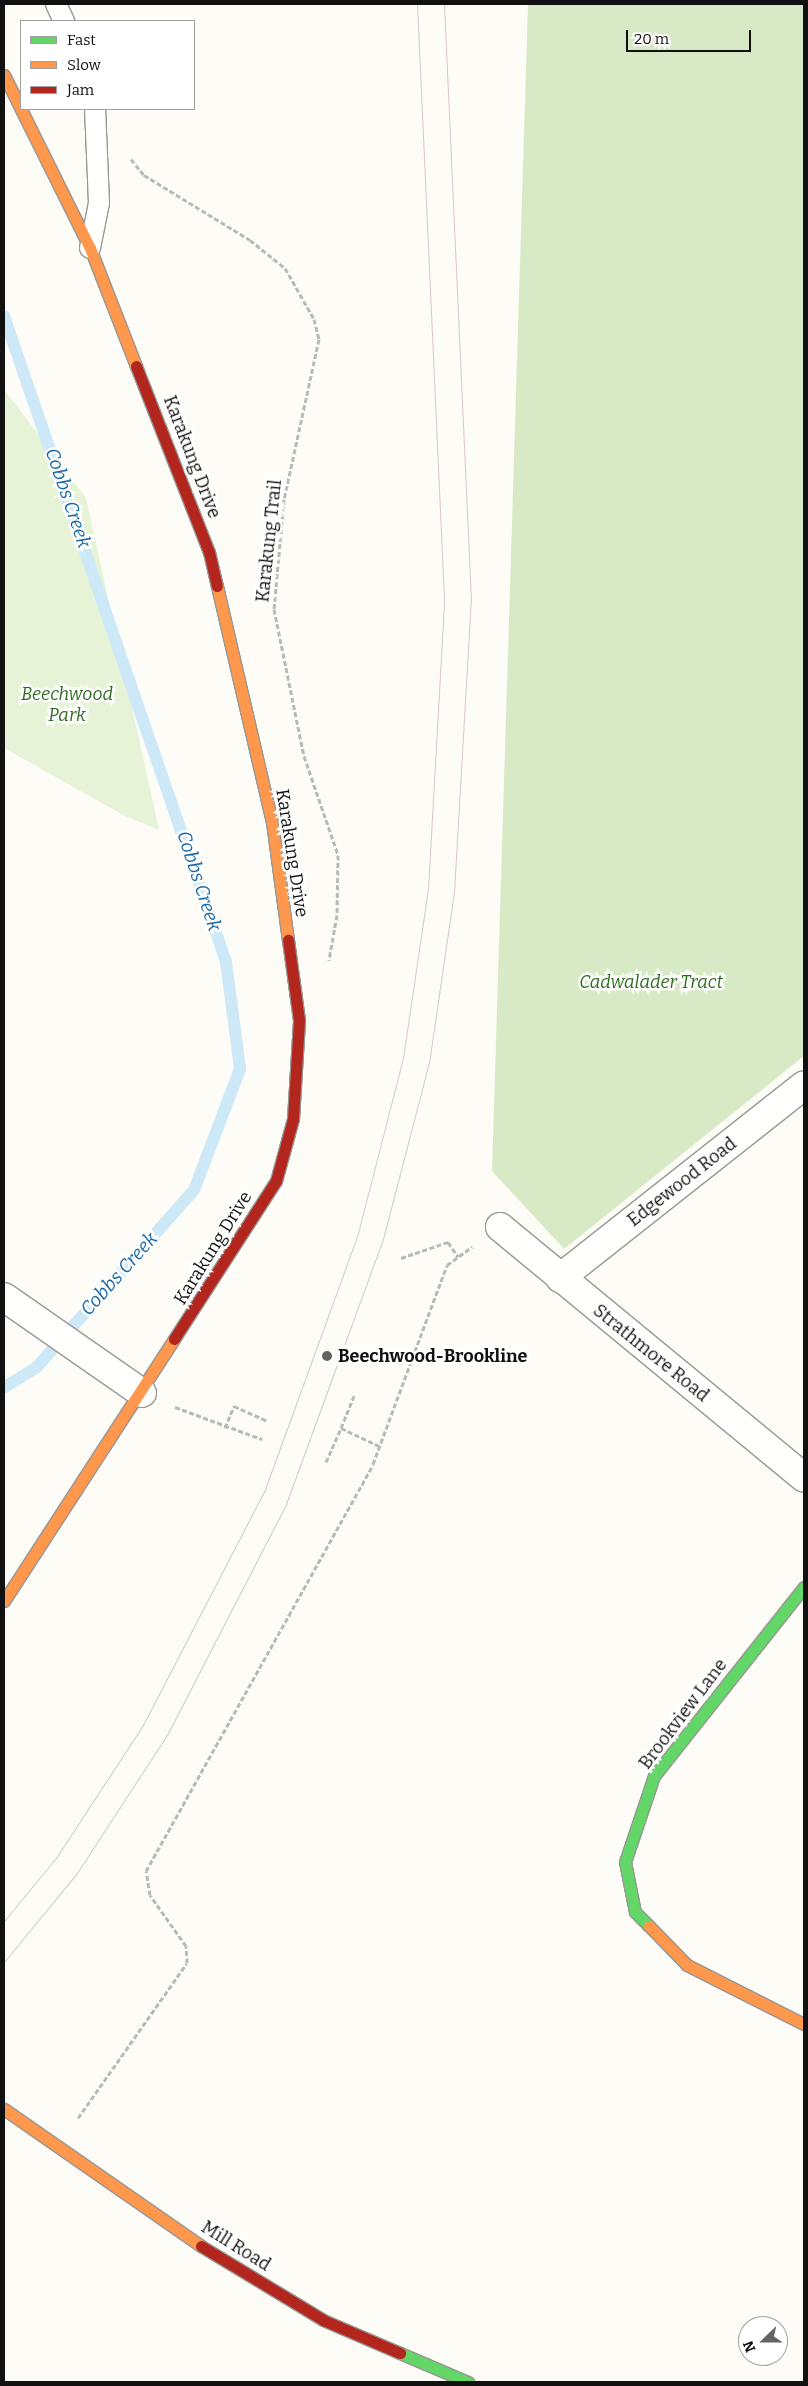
<!DOCTYPE html>
<style>
body{margin:0}
#map{position:relative;width:808px;height:2386px;overflow:hidden;background:#fdfcf7;font-family:Bitter,serif}
div>[style]{position:absolute}
[style*='--x']{left:calc(var(--x)*1px);top:calc(var(--y)*1px);width:calc(var(--w)*1px);rotate:calc(var(--a)*1deg)}
.green>*{inset:0;background:#e7f3d7}
.forest>*{inset:0;background:#d8eac5}
.stream>*{height:12px;margin:-6px;padding:0 6px;transform-origin:6px;border-radius:6px;background:#cde8f7}
.path>*{height:3px;margin-top:-1.5px;transform-origin:0;background:repeating-linear-gradient(90deg,#b9b9b8 0 5px,transparent 0 7.5px)}
.roads{filter:drop-shadow(1px 0 #979795) drop-shadow(-1px 0 #979795) drop-shadow(0 1px #979795) drop-shadow(0 -1px #979795)}
.lane>*{height:20px;margin:-10px;padding:0 10px;transform-origin:10px;border-radius:10px;background:#fffffe}
.street>*{height:28px;margin:-14px;padding:0 14px;transform-origin:14px;border-radius:14px;background:#fffffe}
.fast>*{height:11px;margin:-5.5px;padding:0 5.5px;transform-origin:5.5px;border-radius:5.5px;background:#63d668}
.slow>*{height:11px;margin:-5.5px;padding:0 5.5px;transform-origin:5.5px;border-radius:5.5px;background:#ff974d}
.jam>*{height:11px;margin:-5.5px;padding:0 5.5px;transform-origin:5.5px;border-radius:5.5px;background:#b3261e}
.tram>*{height:1px;margin:-0.5px;padding:0 0.5px;transform-origin:0.5px;border-radius:0.5px;background:#d9c6c7}
.dots>*{width:14px;height:14px;translate:-50% -50%;box-sizing:border-box;border:2px solid #fff;border-radius:50%}
span{translate:-50% -50%;white-space:nowrap;text-align:center;line-height:1.15;-webkit-text-stroke:5px #fff;paint-order:stroke}
.street-label{font-size:18px;color:#111}
.park-label{font-size:18px;color:#2f6b1f;font-style:italic}
.poi-label{font-size:18px;color:#111;font-weight:700}
.left{translate:0 -50%;text-align:left}
.water-label{font-size:19px;color:#1768a6;font-style:italic}
.frame{position:absolute;inset:0;border:5px solid #111;pointer-events:none}
.legend{position:absolute;left:20px;top:20px;width:175px;height:90px;box-sizing:border-box;background:#fff;border:1px solid #a0a0a0;margin:0;padding:6px 9px;list-style:none;font-size:15px;color:#111}
.legend li{display:flex;align-items:center;gap:10px;height:25px}
.legend b{width:25px;border:1px solid #a0a0a0}
.north{position:absolute;left:738px;top:2316px;width:50px;height:50px;box-sizing:border-box;background:#fff;border:1px solid #a0a0a0;border-radius:50%;rotate:248deg;font-size:14px;font-weight:700;line-height:20px;text-align:center;color:#111}
.north::after{content:'';display:block;margin:auto;width:18px;height:22px;background:#646362;clip-path:polygon(50% 0,100% 100%,50% 72%,0 100%)}
.scale{position:absolute;left:626px;top:30px;width:125px;height:22px;box-sizing:border-box;border:2px solid #111;border-top:0;padding-left:6px;font-size:15px;line-height:18px;white-space:nowrap;color:#111;-webkit-text-stroke:4px #fff;paint-order:stroke}
</style>
<div id="map">
<div class="green">
<i style="clip-path:polygon(4px 389px,86px 498px,159px 830px,125px 816px,4px 748px)"></i>
</div>
<div class="forest">
<i style="clip-path:polygon(528px 4px,804px 4px,804px 1056px,564px 1249px,492px 1171px)"></i>
</div>
<div class="stream">
<i style="--x:4;--y:316;--w:683;--a:71.03"></i>
<i style="--x:226;--y:962;--w:108;--a:82.5"></i>
<i style="--x:240;--y:1069;--w:129;--a:110.8"></i>
<i style="--x:194;--y:1190;--w:237;--a:131.6"></i>
<i style="--x:37;--y:1367;--w:39;--a:148"></i>
</div>
<div class="path">
<i style="--x:131;--y:159;--w:21;--a:51"></i>
<i style="--x:144;--y:175;--w:124;--a:31.5"></i>
<i style="--x:250;--y:240;--w:45;--a:38.7"></i>
<i style="--x:285;--y:268;--w:59;--a:60.4"></i>
<i style="--x:314;--y:319;--w:21;--a:76"></i>
<i style="--x:319;--y:339;--w:164;--a:102.3"></i>
<i style="--x:284;--y:499;--w:110;--a:95.2"></i>
<i style="--x:274;--y:609;--w:150;--a:78.5"></i>
<i style="--x:304;--y:756;--w:105;--a:71"></i>
<i style="--x:338;--y:855;--w:60;--a:91"></i>
<i style="--x:337;--y:915;--w:46;--a:100.1"></i>
<i style="--x:401;--y:1258;--w:50;--a:-18.8"></i>
<i style="--x:448;--y:1242;--w:18;--a:56"></i>
<i style="--x:175;--y:1407;--w:93;--a:20.2"></i>
<i style="--x:225;--y:1428;--w:24;--a:-68"></i>
<i style="--x:234;--y:1406;--w:36;--a:24"></i>
<i style="--x:341;--y:1428;--w:35;--a:-68"></i>
<i style="--x:326;--y:1462;--w:37;--a:-66"></i>
<i style="--x:341;--y:1428;--w:42;--a:25.3"></i>
<i style="--x:78;--y:2118;--w:189;--a:-54.9"></i>
<i style="--x:187;--y:1963;--w:17;--a:-93"></i>
<i style="--x:186;--y:1946;--w:62;--a:-125.2"></i>
<i style="--x:150;--y:1895;--w:24;--a:-99"></i>
<i style="--x:146;--y:1871;--w:466;--a:-60.8"></i>
<i style="--x:373;--y:1464;--w:212;--a:-69.6"></i>
<i style="--x:447;--y:1265;--w:31;--a:-36"></i>
</div>
<div class="roads">
<div class="lane">
<i style="--x:56;--y:4;--w:19;--a:65"></i>
<i style="--x:90;--y:248;--w:46;--a:-78.7"></i>
<i style="--x:99;--y:203;--w:94;--a:-92.4"></i>
</div>
<div class="street">
<i style="--x:500;--y:1227;--w:394;--a:39.5"></i>
<i style="--x:560;--y:1278;--w:311;--a:-38.3"></i>
<i style="--x:4;--y:1297;--w:168;--a:34.8"></i>
</div>
<div class="fast">
<i style="--x:649;--y:1926;--w:20;--a:-135"></i>
<i style="--x:635;--y:1912;--w:51;--a:-101.3"></i>
<i style="--x:625;--y:1862;--w:91;--a:-71.4"></i>
<i style="--x:654;--y:1776;--w:241;--a:-51.6"></i>
<i style="--x:400;--y:2353;--w:74;--a:23.1"></i>
</div>
<div class="slow">
<i style="--x:4;--y:75;--w:193;--a:63.6"></i>
<i style="--x:90;--y:248;--w:127;--a:68.7"></i>
<i style="--x:217;--y:586;--w:242;--a:76.9"></i>
<i style="--x:272;--y:822;--w:119;--a:82.3"></i>
<i style="--x:4;--y:1601;--w:312;--a:-57"></i>
<i style="--x:649;--y:1926;--w:54;--a:45.7"></i>
<i style="--x:687;--y:1965;--w:131;--a:26.8"></i>
<i style="--x:4;--y:2109;--w:240;--a:34.8"></i>
</div>
<div class="jam">
<i style="--x:136;--y:366;--w:200;--a:68.6"></i>
<i style="--x:209;--y:552;--w:35;--a:77"></i>
<i style="--x:174;--y:1339;--w:188;--a:-57.2"></i>
<i style="--x:276;--y:1181;--w:64;--a:-74.7"></i>
<i style="--x:293;--y:1119;--w:99;--a:-86.5"></i>
<i style="--x:299;--y:1020;--w:81;--a:-97.8"></i>
<i style="--x:201;--y:2246;--w:143;--a:31.2"></i>
<i style="--x:323;--y:2320;--w:84;--a:23.2"></i>
</div>
</div>
<div class="tram">
<i style="--x:4;--y:1921;--w:82;--a:-50.5"></i>
<i style="--x:56;--y:1858;--w:159;--a:-56.8"></i>
<i style="--x:143;--y:1725;--w:263;--a:-62.6"></i>
<i style="--x:264;--y:1492;--w:271;--a:-70"></i>
<i style="--x:357;--y:1237;--w:185;--a:-75.6"></i>
<i style="--x:403;--y:1058;--w:171;--a:-81.6"></i>
<i style="--x:428;--y:889;--w:289;--a:-86.8"></i>
<i style="--x:444;--y:600;--w:597;--a:-92.59"></i>
<i style="--x:4;--y:1962;--w:115;--a:-50.6"></i>
<i style="--x:77;--y:1873;--w:165;--a:-56.9"></i>
<i style="--x:167;--y:1735;--w:260;--a:-62.7"></i>
<i style="--x:286;--y:1504;--w:282;--a:-69.9"></i>
<i style="--x:383;--y:1239;--w:182;--a:-75.4"></i>
<i style="--x:429;--y:1063;--w:173;--a:-81.7"></i>
<i style="--x:454;--y:892;--w:291;--a:-86.7"></i>
<i style="--x:471;--y:601;--w:598;--a:-92.59"></i>
</div>
<div class="dots">
<i style="left:327px;top:1356px;background:#646362"></i>
</div>
<div class="street-label">
<span style="left:192px;top:457px;rotate:69deg">Karakung Drive</span>
<span style="left:269px;top:541px;rotate:-84deg">Karakung Trail</span>
<span style="left:292px;top:853px;rotate:81deg">Karakung Drive</span>
<span style="left:682px;top:1182px;rotate:-38deg">Edgewood Road</span>
<span style="left:213px;top:1248px;rotate:-58deg">Karakung Drive</span>
<span style="left:651px;top:1353px;rotate:39deg">Strathmore Road</span>
<span style="left:683px;top:1714px;rotate:-53deg">Brookview Lane</span>
<span style="left:236px;top:2246px;rotate:32deg">Mill Road</span>
</div>
<div class="park-label">
<span style="left:67px;top:705px">Beechwood<br>Park</span>
<span style="left:651px;top:982px">Cadwalader Tract</span>
</div>
<div class="poi-label">
<span class="left" style="left:338px;top:1356px">Beechwood-Brookline</span>
</div>
<div class="water-label">
<span style="left:68px;top:498px;rotate:71deg">Cobbs Creek</span>
<span style="left:199px;top:881px;rotate:72deg">Cobbs Creek</span>
<span style="left:119px;top:1274px;rotate:-48deg">Cobbs Creek</span>
</div>
<div class="frame"></div>
<ul class="legend">
<li><b style="height:6px;background:#63d668"></b>Fast</li>
<li><b style="height:6px;background:#ff974d"></b>Slow</li>
<li><b style="height:6px;background:#b3261e"></b>Jam</li>
</ul>
<div class="north">N</div>
<div class="scale">20 m</div>
</div>
